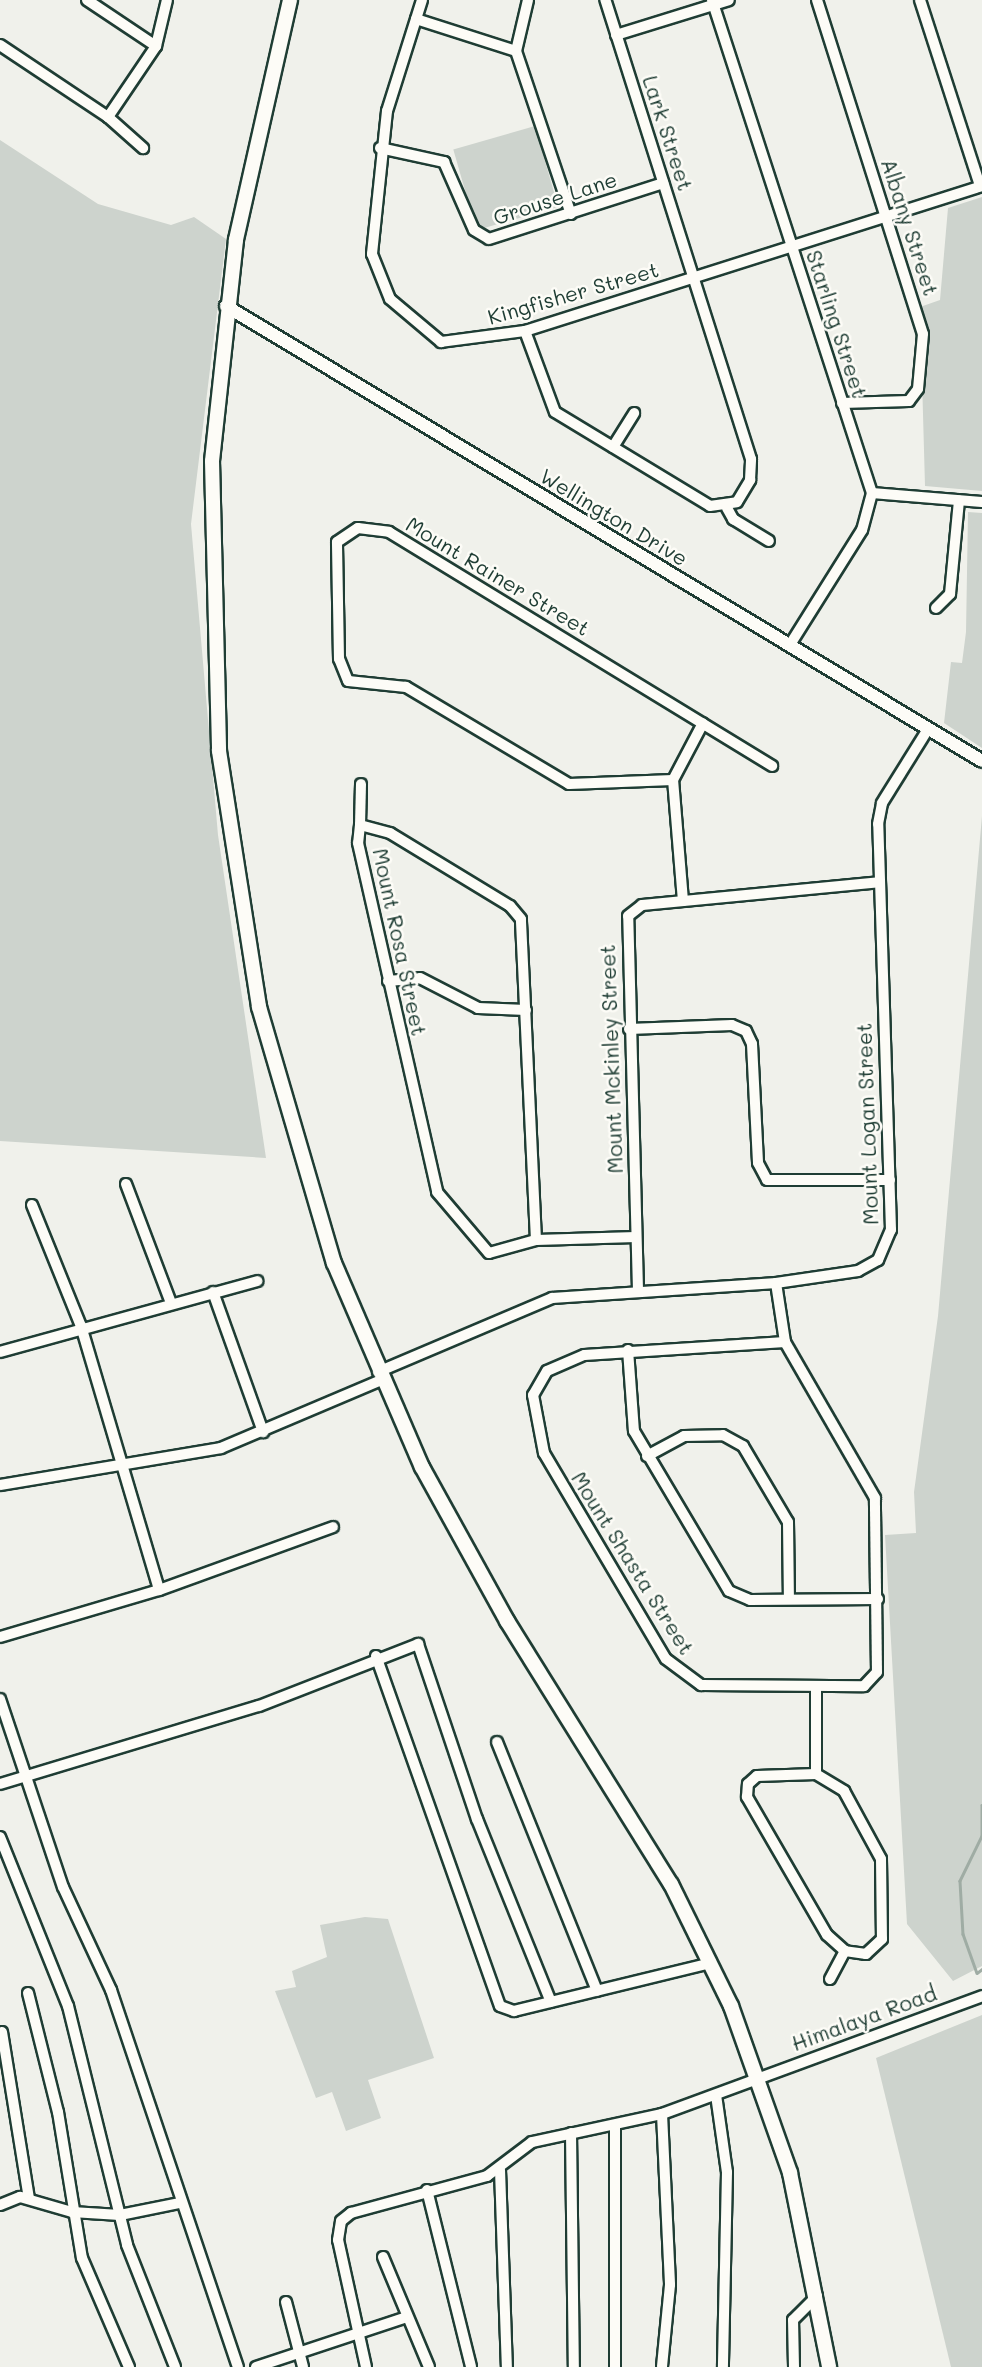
<!DOCTYPE html>
<style>
body{margin:0}
#map{position:relative;width:982px;height:2367px;overflow:hidden;background:#f0f1eb;font-family:Mali,sans-serif}
div>[style]{position:absolute}
[style*='--x']{left:calc(var(--x)*1px);top:calc(var(--y)*1px);width:calc(var(--w)*1px);rotate:calc(var(--a)*1deg)}
.green>*{inset:0;background:#cdd3cd;transform-origin:0 0}
.stream>*{height:2.5px;margin:-1.25px;padding:0 1.25px;transform-origin:1.25px;border-radius:1.25px;background:#9faca4}
.roads{filter:drop-shadow(2px 0 #1f3d34) drop-shadow(-2px 0 #1f3d34) drop-shadow(0 2px #1f3d34) drop-shadow(0 -2px #1f3d34)}
.minor>*{height:10px;margin:-5px;padding:0 5px;transform-origin:5px;border-radius:5px;background:#fdfcf7}
.tertiary>*{height:12px;margin:-6px;padding:0 6px;transform-origin:6px;border-radius:6px;background:#fdfcf7}
.secondary>*{height:14px;margin:-7px;padding:0 7px;transform-origin:7px;border-radius:7px;background:#fdfcf7}
span{translate:-50% -50%;white-space:nowrap;text-align:center;line-height:1.15;-webkit-text-stroke:5px #fdfcf7;paint-order:stroke}
.street-label{font-size:21px;color:#1f3d34}
</style>
<div id="map">
<div class="green">
<i style="left:535px;top:126px;width:84px;height:85px;rotate:74deg"></i>
<i style="clip-path:polygon(0 140px,98px 204px,171px 225px,194px 217px,226px 239px,191px 524px,218px 835px,266px 1158px,0 1141px)"></i>
<i style="clip-path:polygon(982px 197px,982px 491px,925px 486px,920px 307px,940px 300px,948px 208px)"></i>
<i style="clip-path:polygon(968px 512px,982px 513px,982px 748px,944px 723px,951px 662px,962px 663px,966px 632px)"></i>
<i style="clip-path:polygon(982px 816px,982px 1966px,953px 1981px,907px 1924px,885px 1535px,916px 1533px,914px 1492px,938px 1316px)"></i>
<i style="clip-path:polygon(365px 1917px,388px 1919px,434px 2058px,368px 2080px,381px 2118px,346px 2131px,332px 2092px,316px 2098px,275px 1991px,296px 1987px,292px 1971px,327px 1957px,320px 1925px)"></i>
<i style="clip-path:polygon(982px 2015px,982px 2367px,951px 2367px,876px 2058px)"></i>
</div>
<div class="stream">
<i style="--x:982;--y:1805;--w:31;--a:90"></i>
<i style="--x:982;--y:1836;--w:50;--a:116.1"></i>
<i style="--x:960;--y:1881;--w:53;--a:86.8"></i>
<i style="--x:963;--y:1934;--w:41;--a:70.3"></i>
<i style="--x:977;--y:1973;--w:6;--a:-39"></i>
</div>
<div class="roads">
<div class="minor">
<i style="--x:87;--y:0;--w:83;--a:33.7"></i>
<i style="--x:422;--y:0;--w:116;--a:107.5"></i>
<i style="--x:387;--y:111;--w:144;--a:96"></i>
<i style="--x:372;--y:254;--w:48;--a:68.2"></i>
<i style="--x:390;--y:299;--w:67;--a:40.1"></i>
<i style="--x:441;--y:342;--w:85;--a:-7.5"></i>
<i style="--x:525;--y:331;--w:479;--a:-17.6"></i>
<i style="--x:528;--y:0;--w:52;--a:103.2"></i>
<i style="--x:516;--y:51;--w:172;--a:71.4"></i>
<i style="--x:712;--y:0;--w:518;--a:72.02"></i>
<i style="--x:872;--y:493;--w:38;--a:105"></i>
<i style="--x:862;--y:530;--w:136;--a:122.1"></i>
<i style="--x:817;--y:0;--w:350;--a:72.4"></i>
<i style="--x:923;--y:334;--w:55;--a:95.2"></i>
<i style="--x:918;--y:389;--w:15;--a:127"></i>
<i style="--x:909;--y:401;--w:67;--a:178.3"></i>
<i style="--x:920;--y:0;--w:195;--a:72.1"></i>
<i style="--x:416;--y:19;--w:105;--a:17.7"></i>
<i style="--x:616;--y:35;--w:118;--a:-17.2"></i>
<i style="--x:0;--y:45;--w:130;--a:33.7"></i>
<i style="--x:108;--y:117;--w:86;--a:-55.9"></i>
<i style="--x:156;--y:46;--w:47;--a:-76.6"></i>
<i style="--x:108;--y:117;--w:47;--a:41.5"></i>
<i style="--x:380;--y:148;--w:66;--a:12.3"></i>
<i style="--x:444;--y:162;--w:74;--a:66.2"></i>
<i style="--x:474;--y:230;--w:17;--a:31"></i>
<i style="--x:489;--y:239;--w:183;--a:-17.8"></i>
<i style="--x:525;--y:331;--w:86;--a:69.7"></i>
<i style="--x:555;--y:412;--w:181;--a:31.2"></i>
<i style="--x:710;--y:506;--w:27;--a:-8"></i>
<i style="--x:737;--y:502;--w:26;--a:-59"></i>
<i style="--x:750;--y:480;--w:21;--a:-87"></i>
<i style="--x:751;--y:459;--w:482;--a:-107.6"></i>
<i style="--x:613;--y:447;--w:40;--a:-58"></i>
<i style="--x:872;--y:493;--w:110;--a:4.7"></i>
<i style="--x:727;--y:508;--w:13;--a:61"></i>
<i style="--x:733;--y:519;--w:42;--a:31.4"></i>
<i style="--x:936;--y:608;--w:20;--a:-45"></i>
<i style="--x:950;--y:594;--w:94;--a:-84.5"></i>
<i style="--x:673;--y:780;--w:104;--a:177.8"></i>
<i style="--x:569;--y:784;--w:190;--a:-149.2"></i>
<i style="--x:406;--y:687;--w:58;--a:-174.1"></i>
<i style="--x:348;--y:681;--w:24;--a:-112"></i>
<i style="--x:339;--y:659;--w:117;--a:-91"></i>
<i style="--x:337;--y:542;--w:25;--a:-34"></i>
<i style="--x:358;--y:528;--w:31;--a:7"></i>
<i style="--x:389;--y:532;--w:449;--a:31.4"></i>
<i style="--x:360;--y:825;--w:41;--a:-88.6"></i>
<i style="--x:683;--y:901;--w:121;--a:-94.7"></i>
<i style="--x:673;--y:780;--w:64;--a:-62.2"></i>
<i style="--x:388;--y:981;--w:32;--a:-5"></i>
<i style="--x:420;--y:978;--w:65;--a:27.3"></i>
<i style="--x:478;--y:1008;--w:48;--a:2.4"></i>
<i style="--x:629;--y:1029;--w:103;--a:-2.2"></i>
<i style="--x:732;--y:1025;--w:15;--a:23"></i>
<i style="--x:746;--y:1031;--w:14;--a:65"></i>
<i style="--x:752;--y:1044;--w:119;--a:87.1"></i>
<i style="--x:758;--y:1163;--w:19;--a:62"></i>
<i style="--x:767;--y:1180;--w:123;--a:0"></i>
<i style="--x:126;--y:1184;--w:127;--a:69.3"></i>
<i style="--x:32;--y:1205;--w:131;--a:68"></i>
<i style="--x:81;--y:1326;--w:275;--a:73.5"></i>
<i style="--x:536;--y:1240;--w:321;--a:-92.7"></i>
<i style="--x:521;--y:919;--w:17;--a:-130"></i>
<i style="--x:510;--y:906;--w:140;--a:-148.7"></i>
<i style="--x:390;--y:833;--w:31;--a:-165"></i>
<i style="--x:360;--y:825;--w:18;--a:96"></i>
<i style="--x:358;--y:843;--w:358;--a:77.2"></i>
<i style="--x:437;--y:1192;--w:80;--a:49.6"></i>
<i style="--x:489;--y:1253;--w:49;--a:-15.5"></i>
<i style="--x:536;--y:1240;--w:100;--a:-1.7"></i>
<i style="--x:776;--y:1283;--w:60;--a:81.3"></i>
<i style="--x:785;--y:1342;--w:201;--a:176.3"></i>
<i style="--x:584;--y:1355;--w:40;--a:156.6"></i>
<i style="--x:547;--y:1371;--w:28;--a:120"></i>
<i style="--x:533;--y:1395;--w:59;--a:79.3"></i>
<i style="--x:544;--y:1453;--w:239;--a:59.4"></i>
<i style="--x:666;--y:1659;--w:44;--a:36.6"></i>
<i style="--x:701;--y:1685;--w:163;--a:0.4"></i>
<i style="--x:864;--y:1686;--w:19;--a:-47"></i>
<i style="--x:877;--y:1672;--w:174;--a:-90.7"></i>
<i style="--x:875;--y:1498;--w:180;--a:-120"></i>
<i style="--x:638;--y:1290;--w:374;--a:-91.5"></i>
<i style="--x:628;--y:916;--w:18;--a:-38"></i>
<i style="--x:642;--y:905;--w:238;--a:-5.5"></i>
<i style="--x:213;--y:1292;--w:149;--a:70.3"></i>
<i style="--x:628;--y:1350;--w:81;--a:85.8"></i>
<i style="--x:634;--y:1431;--w:186;--a:59.3"></i>
<i style="--x:729;--y:1591;--w:23;--a:23"></i>
<i style="--x:750;--y:1600;--w:128;--a:-0.4"></i>
<i style="--x:0;--y:1352;--w:267;--a:-15.4"></i>
<i style="--x:378;--y:1372;--w:189;--a:-23"></i>
<i style="--x:552;--y:1298;--w:225;--a:-3.8"></i>
<i style="--x:776;--y:1283;--w:83;--a:-8.3"></i>
<i style="--x:858;--y:1271;--w:23;--a:-29"></i>
<i style="--x:878;--y:1260;--w:33;--a:-67"></i>
<i style="--x:891;--y:1230;--w:406;--a:-91.8"></i>
<i style="--x:878;--y:824;--w:21;--a:-79"></i>
<i style="--x:882;--y:803;--w:87;--a:-58.1"></i>
<i style="--x:647;--y:1456;--w:42;--a:-28.4"></i>
<i style="--x:684;--y:1436;--w:39;--a:-1"></i>
<i style="--x:723;--y:1435;--w:23;--a:29"></i>
<i style="--x:743;--y:1446;--w:88;--a:59.4"></i>
<i style="--x:788;--y:1522;--w:77;--a:89.3"></i>
<i style="--x:0;--y:1485;--w:224;--a:-9.5"></i>
<i style="--x:221;--y:1448;--w:174;--a:-23"></i>
<i style="--x:0;--y:1637;--w:166;--a:-16.5"></i>
<i style="--x:159;--y:1590;--w:185;--a:-19.9"></i>
<i style="--x:376;--y:1656;--w:371;--a:70.5"></i>
<i style="--x:500;--y:2006;--w:15;--a:20"></i>
<i style="--x:514;--y:2011;--w:203;--a:-13.7"></i>
<i style="--x:816;--y:1687;--w:87;--a:90"></i>
<i style="--x:0;--y:1699;--w:198;--a:71.5"></i>
<i style="--x:63;--y:1887;--w:114;--a:65"></i>
<i style="--x:111;--y:1990;--w:398;--a:71.4"></i>
<i style="--x:497;--y:1742;--w:268;--a:68.1"></i>
<i style="--x:816;--y:1774;--w:33;--a:31"></i>
<i style="--x:844;--y:1791;--w:77;--a:61.4"></i>
<i style="--x:881;--y:1859;--w:80;--a:89.3"></i>
<i style="--x:882;--y:1939;--w:22;--a:137"></i>
<i style="--x:866;--y:1954;--w:21;--a:-172"></i>
<i style="--x:845;--y:1951;--w:24;--a:-138"></i>
<i style="--x:827;--y:1935;--w:160;--a:-120.1"></i>
<i style="--x:747;--y:1797;--w:13;--a:-86"></i>
<i style="--x:748;--y:1784;--w:12;--a:-42"></i>
<i style="--x:757;--y:1776;--w:59;--a:-1.9"></i>
<i style="--x:0;--y:1784;--w:270;--a:-16.8"></i>
<i style="--x:259;--y:1706;--w:171;--a:-21.3"></i>
<i style="--x:418;--y:1644;--w:185;--a:71.4"></i>
<i style="--x:477;--y:1819;--w:197;--a:68"></i>
<i style="--x:0;--y:1837;--w:182;--a:68.1"></i>
<i style="--x:68;--y:2006;--w:246;--a:76.1"></i>
<i style="--x:127;--y:2245;--w:131;--a:68.5"></i>
<i style="--x:830;--y:1979;--w:32;--a:-62"></i>
<i style="--x:28;--y:1993;--w:123;--a:75.9"></i>
<i style="--x:58;--y:2112;--w:148;--a:80.7"></i>
<i style="--x:82;--y:2258;--w:119;--a:66.7"></i>
<i style="--x:2;--y:2032;--w:168;--a:80.8"></i>
<i style="--x:716;--y:2095;--w:78;--a:81.9"></i>
<i style="--x:727;--y:2172;--w:195;--a:91.2"></i>
<i style="--x:662;--y:2114;--w:171;--a:87.3"></i>
<i style="--x:670;--y:2285;--w:82;--a:95.6"></i>
<i style="--x:615;--y:2125;--w:242;--a:90"></i>
<i style="--x:571;--y:2133;--w:234;--a:89.3"></i>
<i style="--x:500;--y:2170;--w:197;--a:88"></i>
<i style="--x:427;--y:2190;--w:182;--a:76"></i>
<i style="--x:0;--y:2205;--w:22;--a:-22"></i>
<i style="--x:20;--y:2197;--w:54;--a:16.1"></i>
<i style="--x:72;--y:2212;--w:48;--a:3.6"></i>
<i style="--x:120;--y:2215;--w:60;--a:-11.5"></i>
<i style="--x:383;--y:2257;--w:119;--a:67.3"></i>
<i style="--x:286;--y:2302;--w:67;--a:75.3"></i>
<i style="--x:256;--y:2367;--w:159;--a:-18.3"></i>
<i style="--x:366;--y:2367;--w:130;--a:-102.4"></i>
<i style="--x:338;--y:2240;--w:19;--a:-81"></i>
<i style="--x:341;--y:2221;--w:13;--a:-39"></i>
<i style="--x:351;--y:2213;--w:141;--a:-15.2"></i>
<i style="--x:487;--y:2176;--w:56;--a:-37.1"></i>
<i style="--x:532;--y:2142;--w:133;--a:-12.2"></i>
<i style="--x:662;--y:2114;--w:341;--a:-20.2"></i>
<i style="--x:794;--y:2367;--w:47;--a:-91.2"></i>
<i style="--x:793;--y:2320;--w:34;--a:-45"></i>
</div>
<div class="tertiary">
<i style="--x:226;--y:306;--w:882;--a:31.04"></i>
</div>
<div class="secondary">
<i style="--x:290;--y:0;--w:246;--a:102.7"></i>
<i style="--x:236;--y:240;--w:222;--a:96.2"></i>
<i style="--x:212;--y:461;--w:290;--a:88.6"></i>
<i style="--x:219;--y:751;--w:259;--a:81.1"></i>
<i style="--x:259;--y:1007;--w:267;--a:73.7"></i>
<i style="--x:334;--y:1263;--w:222;--a:66.7"></i>
<i style="--x:422;--y:1467;--w:176;--a:61.1"></i>
<i style="--x:507;--y:1621;--w:310;--a:58.1"></i>
<i style="--x:671;--y:1884;--w:136;--a:63.8"></i>
<i style="--x:731;--y:2006;--w:177;--a:70.5"></i>
<i style="--x:790;--y:2173;--w:198;--a:78.6"></i>
</div>
</div>
<div class="street-label">
<span style="left:668px;top:133px;rotate:72deg">Lark Street</span>
<span style="left:555px;top:198px;rotate:-18deg">Grouse Lane</span>
<span style="left:910px;top:227px;rotate:72deg">Albany Street</span>
<span style="left:573px;top:293px;rotate:-16deg">Kingfisher Street</span>
<span style="left:837px;top:324px;rotate:72deg">Starling Street</span>
<span style="left:614px;top:517px;rotate:31deg">Wellington Drive</span>
<span style="left:498px;top:576px;rotate:31deg">Mount Rainer Street</span>
<span style="left:400px;top:942px;rotate:78deg">Mount Rosa Street</span>
<span style="left:611px;top:1059px;rotate:-92deg">Mount Mckinley Street</span>
<span style="left:867px;top:1124px;rotate:-92deg">Mount Logan Street</span>
<span style="left:633px;top:1563px;rotate:58deg">Mount Shasta Street</span>
<span style="left:864px;top:2018px;rotate:-20deg">Himalaya Road</span>
</div>
</div>
